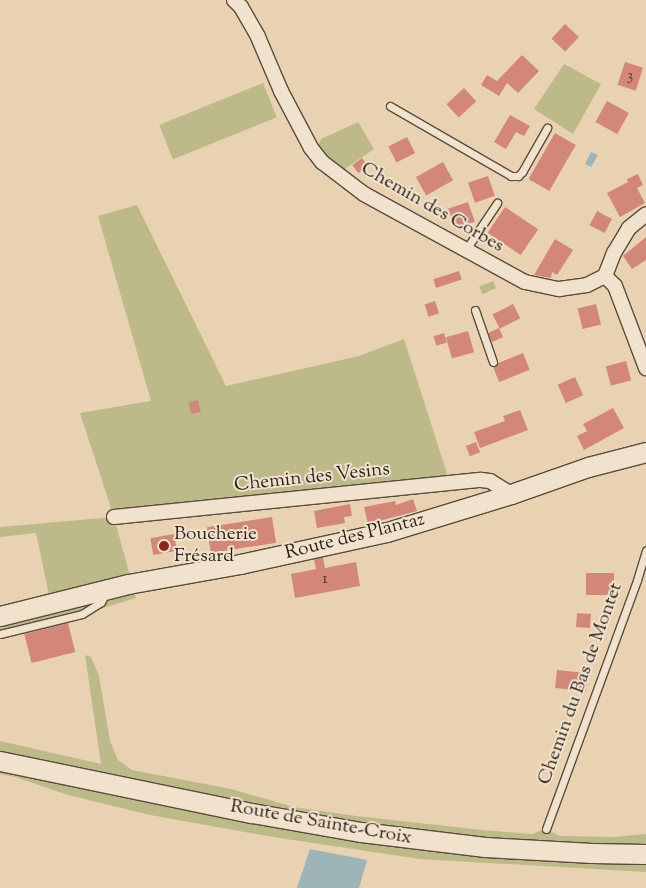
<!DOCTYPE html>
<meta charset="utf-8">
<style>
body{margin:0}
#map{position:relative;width:646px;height:888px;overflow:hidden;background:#e9d2b2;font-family:"Sorts Mill Goudy",serif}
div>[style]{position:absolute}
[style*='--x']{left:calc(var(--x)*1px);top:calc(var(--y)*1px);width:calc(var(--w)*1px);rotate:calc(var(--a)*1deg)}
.green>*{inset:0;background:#bcba88;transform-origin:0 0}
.water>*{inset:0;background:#9db4b9}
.building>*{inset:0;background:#d28778;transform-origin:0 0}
.roads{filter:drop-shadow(1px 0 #584c3d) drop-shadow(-1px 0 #584c3d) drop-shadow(0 1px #584c3d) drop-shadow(0 -1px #584c3d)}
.lane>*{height:7px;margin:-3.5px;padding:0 3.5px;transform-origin:3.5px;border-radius:3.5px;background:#f1e2cd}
.street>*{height:14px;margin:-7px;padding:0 7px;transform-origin:7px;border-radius:7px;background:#f1e2cd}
.secondary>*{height:19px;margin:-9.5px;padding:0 9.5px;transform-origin:9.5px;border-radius:9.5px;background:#f1e2cd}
.dots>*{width:14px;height:14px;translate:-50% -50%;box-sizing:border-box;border:2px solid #f1e2cd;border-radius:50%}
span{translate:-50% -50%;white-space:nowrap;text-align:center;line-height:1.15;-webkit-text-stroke:4px #f1e2cd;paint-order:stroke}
.number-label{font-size:16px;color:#52392e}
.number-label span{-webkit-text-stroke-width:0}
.street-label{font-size:19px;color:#271f16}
.poi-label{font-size:19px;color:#271f16}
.left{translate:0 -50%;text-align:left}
</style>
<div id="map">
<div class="green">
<i style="clip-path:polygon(564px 64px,601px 84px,573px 134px,534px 109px)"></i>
<i style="left:263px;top:83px;width:37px;height:112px;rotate:68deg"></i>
<i style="clip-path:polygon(358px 122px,374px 149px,342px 171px,322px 153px,318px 146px,321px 139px)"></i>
<i style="clip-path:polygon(137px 205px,226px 386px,359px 356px,404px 339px,450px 483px,114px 517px,80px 413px,151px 401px,98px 216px)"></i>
<i style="left:493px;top:281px;width:8px;height:15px;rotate:67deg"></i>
<i style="clip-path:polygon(114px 517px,136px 598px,97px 610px,0 630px,0 606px,49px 595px,36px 533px,0 537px,0 527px)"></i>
<i style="clip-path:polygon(85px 655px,91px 657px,99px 676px,110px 741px,118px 760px,132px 770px,231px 789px,294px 807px,356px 816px,482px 830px,532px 834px,545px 829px,560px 836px,614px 837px,646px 834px,646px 872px,420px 859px,273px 837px,150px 815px,68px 795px,15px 777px,0 774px,0 741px,101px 764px)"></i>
</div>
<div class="water">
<i style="clip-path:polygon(591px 152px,598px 155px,591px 167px,585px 164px)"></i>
<i style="clip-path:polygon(310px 849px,367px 860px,359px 888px,297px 888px)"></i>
</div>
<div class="building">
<i style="left:565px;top:24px;width:19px;height:20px;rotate:43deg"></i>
<i style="clip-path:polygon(522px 55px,539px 71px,518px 93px,507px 83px,499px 96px,481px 85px,487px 75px,497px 81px)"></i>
<i style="left:625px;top:62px;width:19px;height:24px;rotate:18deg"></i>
<i style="left:464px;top:88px;width:18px;height:24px;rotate:47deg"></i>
<i style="left:607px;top:101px;width:25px;height:24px;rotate:29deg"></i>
<i style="clip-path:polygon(510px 115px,530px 126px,524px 136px,516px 132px,506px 149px,494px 142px)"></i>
<i style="left:555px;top:133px;width:24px;height:53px;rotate:30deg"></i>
<i style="left:407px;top:137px;width:18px;height:21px;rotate:63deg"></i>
<i style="left:362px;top:158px;width:10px;height:12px;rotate:53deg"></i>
<i style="left:443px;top:162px;width:21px;height:31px;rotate:61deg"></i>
<i style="clip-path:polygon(638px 174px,643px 185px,637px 188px,645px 203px,620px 217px,607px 193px,628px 182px,627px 179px)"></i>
<i style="left:488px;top:176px;width:21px;height:21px;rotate:71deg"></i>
<i style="left:468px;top:202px;width:21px;height:21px;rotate:71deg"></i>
<i style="left:505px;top:207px;width:40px;height:31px;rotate:34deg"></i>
<i style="left:597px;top:211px;width:17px;height:16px;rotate:28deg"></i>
<i style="clip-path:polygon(646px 237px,646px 260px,632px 269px,623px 256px)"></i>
<i style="clip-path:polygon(555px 239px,573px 250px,557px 275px,552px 272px,551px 278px,534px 275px)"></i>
<i style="left:459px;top:271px;width:9px;height:27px;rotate:72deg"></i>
<i style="left:435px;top:301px;width:13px;height:11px;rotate:72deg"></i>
<i style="left:513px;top:304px;width:16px;height:23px;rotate:63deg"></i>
<i style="left:596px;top:304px;width:21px;height:19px;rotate:76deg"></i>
<i style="left:499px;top:328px;width:10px;height:12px;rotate:66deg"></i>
<i style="left:468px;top:331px;width:22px;height:23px;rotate:74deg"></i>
<i style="left:444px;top:333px;width:10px;height:11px;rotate:73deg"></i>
<i style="left:523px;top:353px;width:18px;height:33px;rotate:68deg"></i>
<i style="left:626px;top:361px;width:20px;height:21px;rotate:75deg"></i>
<i style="left:575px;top:377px;width:20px;height:19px;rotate:66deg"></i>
<i style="left:198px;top:400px;width:12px;height:10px;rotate:76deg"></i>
<i style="clip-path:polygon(613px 408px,624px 428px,584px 450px,577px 436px,587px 431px,583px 424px)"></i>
<i style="clip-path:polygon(520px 410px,528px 430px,480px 448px,474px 432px,505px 421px,503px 416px)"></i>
<i style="left:476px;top:442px;width:11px;height:11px;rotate:68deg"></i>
<i style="clip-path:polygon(413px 499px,417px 511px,368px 524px,364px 507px,395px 501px,396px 505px)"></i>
<i style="clip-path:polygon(350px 504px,352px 516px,344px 517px,345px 523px,317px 528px,314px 511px)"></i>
<i style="left:272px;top:517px;width:26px;height:66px;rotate:81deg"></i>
<i style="left:174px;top:534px;width:17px;height:24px;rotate:80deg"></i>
<i style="clip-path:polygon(323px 557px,325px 568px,356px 562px,360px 586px,295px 598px,291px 574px,316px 569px,314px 559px)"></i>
<i style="left:586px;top:573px;width:28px;height:22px"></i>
<i style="left:577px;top:613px;width:14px;height:14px;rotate:4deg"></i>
<i style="left:68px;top:623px;width:30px;height:45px;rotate:76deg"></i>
<i style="left:557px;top:670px;width:31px;height:18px;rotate:6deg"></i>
</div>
<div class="roads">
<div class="lane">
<i style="--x:390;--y:106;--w:140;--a:30"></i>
<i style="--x:511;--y:176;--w:7;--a:0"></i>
<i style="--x:518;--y:176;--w:6;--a:-45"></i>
<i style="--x:522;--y:172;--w:51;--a:-60.4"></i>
<i style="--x:465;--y:251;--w:58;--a:-56.3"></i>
<i style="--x:475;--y:310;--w:55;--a:70.9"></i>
<i style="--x:0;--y:634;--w:84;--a:-13.7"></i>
<i style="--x:82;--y:614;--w:22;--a:-32"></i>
<i style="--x:101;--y:602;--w:10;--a:-61"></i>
<i style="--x:546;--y:829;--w:265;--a:-69.9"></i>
<i style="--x:637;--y:580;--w:31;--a:-73"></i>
</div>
<div class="street">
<i style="--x:234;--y:0;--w:10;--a:45"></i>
<i style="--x:241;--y:7;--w:34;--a:60"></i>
<i style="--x:258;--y:37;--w:59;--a:66.9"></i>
<i style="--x:281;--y:91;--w:64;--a:62.2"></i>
<i style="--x:311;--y:148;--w:18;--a:52"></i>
<i style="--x:322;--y:162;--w:53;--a:37.3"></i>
<i style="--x:364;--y:194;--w:183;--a:28.7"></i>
<i style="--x:525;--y:282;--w:35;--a:12"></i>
<i style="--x:559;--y:289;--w:28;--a:-8"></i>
<i style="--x:587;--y:285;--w:20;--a:-27"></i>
<i style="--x:605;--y:276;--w:14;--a:45"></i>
<i style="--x:615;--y:286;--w:88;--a:69.3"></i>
<i style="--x:605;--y:276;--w:25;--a:-69"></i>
<i style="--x:614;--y:253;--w:29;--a:-59"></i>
<i style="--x:629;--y:228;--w:22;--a:-39"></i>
<i style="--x:114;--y:517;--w:369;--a:-5.8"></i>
<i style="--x:481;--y:480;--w:9;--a:6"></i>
<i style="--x:490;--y:481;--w:25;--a:32"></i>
</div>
<div class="secondary">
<i style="--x:0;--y:616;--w:132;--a:-14"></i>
<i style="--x:128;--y:584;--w:114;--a:-10.1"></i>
<i style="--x:240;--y:564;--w:150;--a:-12.3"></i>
<i style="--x:387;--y:532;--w:130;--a:-17"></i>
<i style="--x:511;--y:494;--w:82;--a:-19.3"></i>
<i style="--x:588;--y:467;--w:60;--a:-14.5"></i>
<i style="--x:0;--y:761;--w:257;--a:11.7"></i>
<i style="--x:252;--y:813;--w:111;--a:9.9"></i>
<i style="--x:361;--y:832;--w:125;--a:6.9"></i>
<i style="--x:485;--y:847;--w:107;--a:3.2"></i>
<i style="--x:592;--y:853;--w:54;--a:1.1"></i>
</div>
</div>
<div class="dots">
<i style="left:164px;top:546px;background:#8f2418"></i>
</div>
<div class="number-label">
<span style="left:630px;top:77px">3</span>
<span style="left:325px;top:580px">1</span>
</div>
<div class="street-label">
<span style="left:432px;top:208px;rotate:30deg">Chemin des Corbes</span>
<span style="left:312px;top:478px;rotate:-6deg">Chemin des Vesins</span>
<span style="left:355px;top:537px;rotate:-14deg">Route des Plantaz</span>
<span style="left:581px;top:684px;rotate:-70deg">Chemin du Bas de Montet</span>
<span style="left:321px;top:823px;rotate:10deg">Route de Sainte-Croix</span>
</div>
<div class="poi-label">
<span class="left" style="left:174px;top:546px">Boucherie<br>Frésard</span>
</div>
</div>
